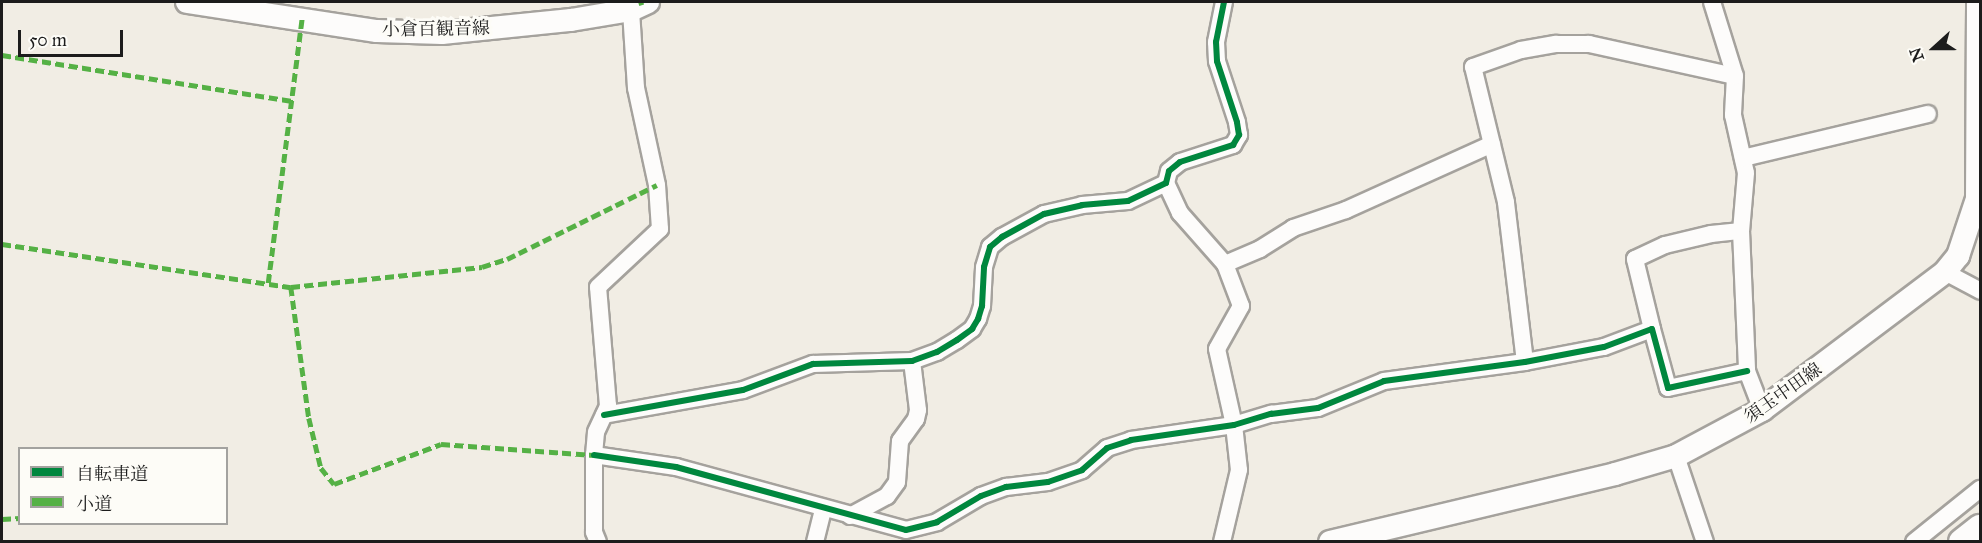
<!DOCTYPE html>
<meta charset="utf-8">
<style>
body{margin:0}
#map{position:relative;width:1982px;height:543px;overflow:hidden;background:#f1ede4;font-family:"IM FELL Great Primer","Noto Serif JP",serif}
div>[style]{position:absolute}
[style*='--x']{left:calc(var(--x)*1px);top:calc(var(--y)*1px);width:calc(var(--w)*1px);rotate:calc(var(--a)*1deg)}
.roads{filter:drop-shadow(2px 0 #a5a29d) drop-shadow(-2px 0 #a5a29d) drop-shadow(0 2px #a5a29d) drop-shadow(0 -2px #a5a29d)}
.minor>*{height:16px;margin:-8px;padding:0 8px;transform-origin:8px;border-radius:8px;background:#fdfcfb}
.major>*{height:22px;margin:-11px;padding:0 11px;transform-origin:11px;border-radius:11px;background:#fdfcfb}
.highway>*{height:26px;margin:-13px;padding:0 13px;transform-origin:13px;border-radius:13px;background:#fdfcfb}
.quiet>*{height:4.5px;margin-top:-2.25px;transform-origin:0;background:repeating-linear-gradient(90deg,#55b145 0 9px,transparent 0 13.5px)}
.cycleway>*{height:6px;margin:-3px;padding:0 3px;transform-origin:3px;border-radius:3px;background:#00873e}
span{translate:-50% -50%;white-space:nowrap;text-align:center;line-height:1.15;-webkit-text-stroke:6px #fdfcf7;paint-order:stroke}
.street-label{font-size:18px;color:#1c1c1c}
.frame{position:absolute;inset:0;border:3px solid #1c1c1c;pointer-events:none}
.legend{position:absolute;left:18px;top:447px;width:210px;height:78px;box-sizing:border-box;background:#fdfcf7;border:2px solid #a3a29f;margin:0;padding:8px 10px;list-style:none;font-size:18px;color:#1c1c1c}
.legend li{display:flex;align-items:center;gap:12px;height:30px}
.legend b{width:30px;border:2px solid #a3a29f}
.north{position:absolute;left:1904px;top:18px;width:60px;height:60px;-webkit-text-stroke:4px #fdfcf7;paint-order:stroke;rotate:249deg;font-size:16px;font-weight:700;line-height:24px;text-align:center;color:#1c1c1c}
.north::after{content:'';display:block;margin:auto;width:21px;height:27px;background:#1c1c1c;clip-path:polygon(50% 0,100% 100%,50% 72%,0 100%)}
.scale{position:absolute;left:18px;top:30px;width:105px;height:27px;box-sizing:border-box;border:3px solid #1c1c1c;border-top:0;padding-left:8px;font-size:18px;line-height:21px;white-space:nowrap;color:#1c1c1c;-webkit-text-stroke:4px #fdfcf7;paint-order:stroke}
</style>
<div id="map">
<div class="roads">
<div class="minor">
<i style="--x:1712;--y:2;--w:77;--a:72.7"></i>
<i style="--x:1735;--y:76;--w:39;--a:93"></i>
<i style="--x:1733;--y:115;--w:59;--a:77.4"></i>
<i style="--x:1746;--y:173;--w:58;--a:94.9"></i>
<i style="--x:1741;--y:231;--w:140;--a:87.5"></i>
<i style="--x:1747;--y:371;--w:42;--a:69"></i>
<i style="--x:1743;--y:158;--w:190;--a:-13.4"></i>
<i style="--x:1166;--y:183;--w:33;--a:65"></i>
<i style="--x:1180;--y:213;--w:68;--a:48.6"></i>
<i style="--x:1225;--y:264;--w:45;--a:69.1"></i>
<i style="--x:1241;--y:306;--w:49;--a:119.2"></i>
<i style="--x:1217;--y:349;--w:78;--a:77.4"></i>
<i style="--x:1234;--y:425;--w:45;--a:83.7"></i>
<i style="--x:1239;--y:470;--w:74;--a:103.3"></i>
<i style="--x:1225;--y:264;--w:38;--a:-23"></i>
<i style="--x:1260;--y:249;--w:39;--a:-32"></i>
<i style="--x:1293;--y:228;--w:56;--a:-18.8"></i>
<i style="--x:1346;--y:210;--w:160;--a:-24.3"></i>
<i style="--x:1945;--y:272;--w:40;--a:28"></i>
<i style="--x:1652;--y:329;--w:72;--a:-103.7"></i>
<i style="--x:1635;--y:259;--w:33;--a:-25"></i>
<i style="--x:1665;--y:245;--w:47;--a:-13.4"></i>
<i style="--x:1711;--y:234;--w:30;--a:-6"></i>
<i style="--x:1525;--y:362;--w:161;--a:-96.8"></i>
<i style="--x:1506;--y:202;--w:139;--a:-103.7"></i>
<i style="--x:1473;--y:67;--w:51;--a:-19.5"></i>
<i style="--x:1521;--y:50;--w:36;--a:-10"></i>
<i style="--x:1556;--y:44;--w:33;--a:0"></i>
<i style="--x:1589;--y:44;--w:149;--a:12.4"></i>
<i style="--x:604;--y:415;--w:141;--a:-10.2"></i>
<i style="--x:743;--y:390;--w:75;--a:-20.4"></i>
<i style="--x:813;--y:364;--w:99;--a:-1.7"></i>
<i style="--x:912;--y:361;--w:27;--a:-20"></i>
<i style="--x:937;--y:352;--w:23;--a:-31"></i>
<i style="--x:957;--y:340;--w:19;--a:-36"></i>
<i style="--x:972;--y:329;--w:12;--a:-59"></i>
<i style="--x:978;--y:319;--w:14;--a:-73"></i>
<i style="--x:982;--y:306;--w:39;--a:-87"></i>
<i style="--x:984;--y:267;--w:21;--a:-73"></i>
<i style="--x:990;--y:247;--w:16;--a:-40"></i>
<i style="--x:1002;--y:237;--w:48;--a:-28.7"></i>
<i style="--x:1044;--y:214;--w:39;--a:-13"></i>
<i style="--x:1082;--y:205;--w:46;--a:-5"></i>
<i style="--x:1128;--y:201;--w:42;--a:-25.3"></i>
<i style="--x:1166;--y:183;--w:12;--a:-76"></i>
<i style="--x:1169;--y:171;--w:14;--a:-39"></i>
<i style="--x:1180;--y:162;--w:56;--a:-17.8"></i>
<i style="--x:1233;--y:145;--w:12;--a:-59"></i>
<i style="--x:1239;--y:135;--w:13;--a:-99"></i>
<i style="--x:1237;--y:122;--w:64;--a:-108.2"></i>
<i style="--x:1217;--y:61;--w:19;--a:-93"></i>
<i style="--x:1216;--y:42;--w:41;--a:-78.7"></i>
<i style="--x:594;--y:455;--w:83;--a:8.3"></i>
<i style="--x:676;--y:467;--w:238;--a:15.3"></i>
<i style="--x:906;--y:530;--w:32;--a:-14"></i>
<i style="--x:937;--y:522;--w:51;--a:-30.6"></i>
<i style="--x:981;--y:496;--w:27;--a:-20"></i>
<i style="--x:1006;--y:487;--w:42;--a:-6.8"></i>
<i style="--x:1048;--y:482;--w:36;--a:-19"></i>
<i style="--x:1082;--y:470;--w:33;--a:-41"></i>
<i style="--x:1107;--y:448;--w:25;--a:-18"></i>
<i style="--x:1131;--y:440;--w:104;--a:-8.3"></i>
<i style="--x:1234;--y:425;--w:39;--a:-17"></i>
<i style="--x:1271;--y:414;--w:47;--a:-7.3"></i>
<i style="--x:1318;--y:408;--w:71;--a:-22.2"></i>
<i style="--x:1384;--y:381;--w:142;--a:-7.7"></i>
<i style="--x:1525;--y:362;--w:80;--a:-10.8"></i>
<i style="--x:1604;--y:347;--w:51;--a:-20.6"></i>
<i style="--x:1652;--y:329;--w:61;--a:74.8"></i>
<i style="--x:1668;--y:388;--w:81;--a:-12.1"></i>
<i style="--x:1676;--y:456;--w:91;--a:71.4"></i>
<i style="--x:850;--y:516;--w:42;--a:-28.4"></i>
<i style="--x:887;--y:496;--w:17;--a:-54"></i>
<i style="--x:897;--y:482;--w:41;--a:-85.8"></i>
<i style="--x:900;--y:441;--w:27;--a:-54"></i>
<i style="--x:916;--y:419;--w:9;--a:-77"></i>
<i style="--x:918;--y:410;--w:49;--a:-97"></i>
<i style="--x:598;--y:542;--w:11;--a:-112"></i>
<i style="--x:594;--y:532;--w:77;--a:-90"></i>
<i style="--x:594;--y:455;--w:23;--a:-85"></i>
<i style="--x:596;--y:432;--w:29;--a:-65"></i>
<i style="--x:608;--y:406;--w:119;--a:-94.8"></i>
<i style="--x:598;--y:287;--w:85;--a:-43.1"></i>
<i style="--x:660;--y:229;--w:44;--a:-93.9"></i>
<i style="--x:657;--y:185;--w:99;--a:-102.2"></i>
<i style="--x:636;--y:88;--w:78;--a:-93.7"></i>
<i style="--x:815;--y:542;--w:34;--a:-76"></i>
<i style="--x:1914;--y:542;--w:85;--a:-38.8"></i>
</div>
<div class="major">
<i style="--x:187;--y:2;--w:192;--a:8.7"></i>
<i style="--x:377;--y:31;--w:65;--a:1.8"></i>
<i style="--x:442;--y:33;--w:130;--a:-5.8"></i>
<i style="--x:571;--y:20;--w:61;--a:-9.5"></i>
<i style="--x:631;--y:10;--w:19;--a:-25"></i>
<i style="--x:1330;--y:542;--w:293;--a:-13.4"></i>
<i style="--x:1615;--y:474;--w:64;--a:-16.4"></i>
<i style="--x:1676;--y:456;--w:98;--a:-28.1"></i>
<i style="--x:1762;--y:410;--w:229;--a:-37"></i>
<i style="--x:1945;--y:272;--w:21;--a:-51"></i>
<i style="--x:1958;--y:256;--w:60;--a:-71.6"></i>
<i style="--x:1977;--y:199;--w:197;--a:-89.7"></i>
</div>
<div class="highway">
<i style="--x:1962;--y:542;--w:23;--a:-38"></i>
</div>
</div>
<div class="quiet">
<i style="--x:641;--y:2;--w:3;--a:72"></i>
<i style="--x:2;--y:55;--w:294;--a:9"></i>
<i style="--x:2;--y:244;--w:292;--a:8.5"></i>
<i style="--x:291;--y:287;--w:192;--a:-6"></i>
<i style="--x:482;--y:267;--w:26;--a:-18"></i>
<i style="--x:507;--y:259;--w:167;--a:-26.3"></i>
<i style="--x:268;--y:283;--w:266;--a:-82.7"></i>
<i style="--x:291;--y:287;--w:132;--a:82.2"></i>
<i style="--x:309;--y:418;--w:51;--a:76.5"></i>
<i style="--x:321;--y:468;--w:21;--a:51"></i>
<i style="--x:334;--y:484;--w:114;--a:-20.5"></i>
<i style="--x:441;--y:444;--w:153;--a:4.1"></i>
<i style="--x:2;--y:519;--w:18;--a:-3"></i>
</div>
<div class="cycleway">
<i style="--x:604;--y:415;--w:141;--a:-10.2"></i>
<i style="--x:743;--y:390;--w:75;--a:-20.4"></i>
<i style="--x:813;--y:364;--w:99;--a:-1.7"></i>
<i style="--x:912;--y:361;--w:27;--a:-20"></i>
<i style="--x:937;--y:352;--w:23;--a:-31"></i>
<i style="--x:957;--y:340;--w:19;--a:-36"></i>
<i style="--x:972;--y:329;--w:12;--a:-59"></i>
<i style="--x:978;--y:319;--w:14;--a:-73"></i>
<i style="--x:982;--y:306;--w:39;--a:-87"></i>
<i style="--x:984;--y:267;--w:21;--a:-73"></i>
<i style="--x:990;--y:247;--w:16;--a:-40"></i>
<i style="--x:1002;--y:237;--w:48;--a:-28.7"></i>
<i style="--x:1044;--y:214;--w:39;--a:-13"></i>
<i style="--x:1082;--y:205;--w:46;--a:-5"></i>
<i style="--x:1128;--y:201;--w:42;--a:-25.3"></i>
<i style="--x:1166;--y:183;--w:12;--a:-76"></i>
<i style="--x:1169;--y:171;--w:14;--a:-39"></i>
<i style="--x:1180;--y:162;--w:56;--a:-17.8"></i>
<i style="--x:1233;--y:145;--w:12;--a:-59"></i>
<i style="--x:1239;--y:135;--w:13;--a:-99"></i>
<i style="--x:1237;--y:122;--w:64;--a:-108.2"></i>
<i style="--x:1217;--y:61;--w:19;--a:-93"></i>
<i style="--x:1216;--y:42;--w:41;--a:-78.7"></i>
<i style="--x:594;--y:455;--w:83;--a:8.3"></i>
<i style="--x:676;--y:467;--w:238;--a:15.3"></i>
<i style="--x:906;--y:530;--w:32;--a:-14"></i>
<i style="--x:937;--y:522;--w:51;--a:-30.6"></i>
<i style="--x:981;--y:496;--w:27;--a:-20"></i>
<i style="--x:1006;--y:487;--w:42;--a:-6.8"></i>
<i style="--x:1048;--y:482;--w:36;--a:-19"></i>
<i style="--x:1082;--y:470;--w:33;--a:-41"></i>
<i style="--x:1107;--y:448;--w:25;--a:-18"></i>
<i style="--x:1131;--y:440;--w:104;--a:-8.3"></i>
<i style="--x:1234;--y:425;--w:39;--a:-17"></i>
<i style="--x:1271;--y:414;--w:47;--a:-7.3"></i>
<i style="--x:1318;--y:408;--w:71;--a:-22.2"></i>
<i style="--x:1384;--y:381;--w:142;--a:-7.7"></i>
<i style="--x:1525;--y:362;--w:80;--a:-10.8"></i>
<i style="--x:1604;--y:347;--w:51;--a:-20.6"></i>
<i style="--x:1652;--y:329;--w:61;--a:74.8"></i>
<i style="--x:1668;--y:388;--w:81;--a:-12.1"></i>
</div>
<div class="street-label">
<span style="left:436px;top:29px;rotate:-1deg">小倉百観音線</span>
<span style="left:1783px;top:393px;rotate:-35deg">須玉中田線</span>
</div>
<div class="frame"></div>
<ul class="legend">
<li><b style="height:8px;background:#00873e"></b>自転車道</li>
<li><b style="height:8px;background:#55b145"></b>小道</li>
</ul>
<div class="north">N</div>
<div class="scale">50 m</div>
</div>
